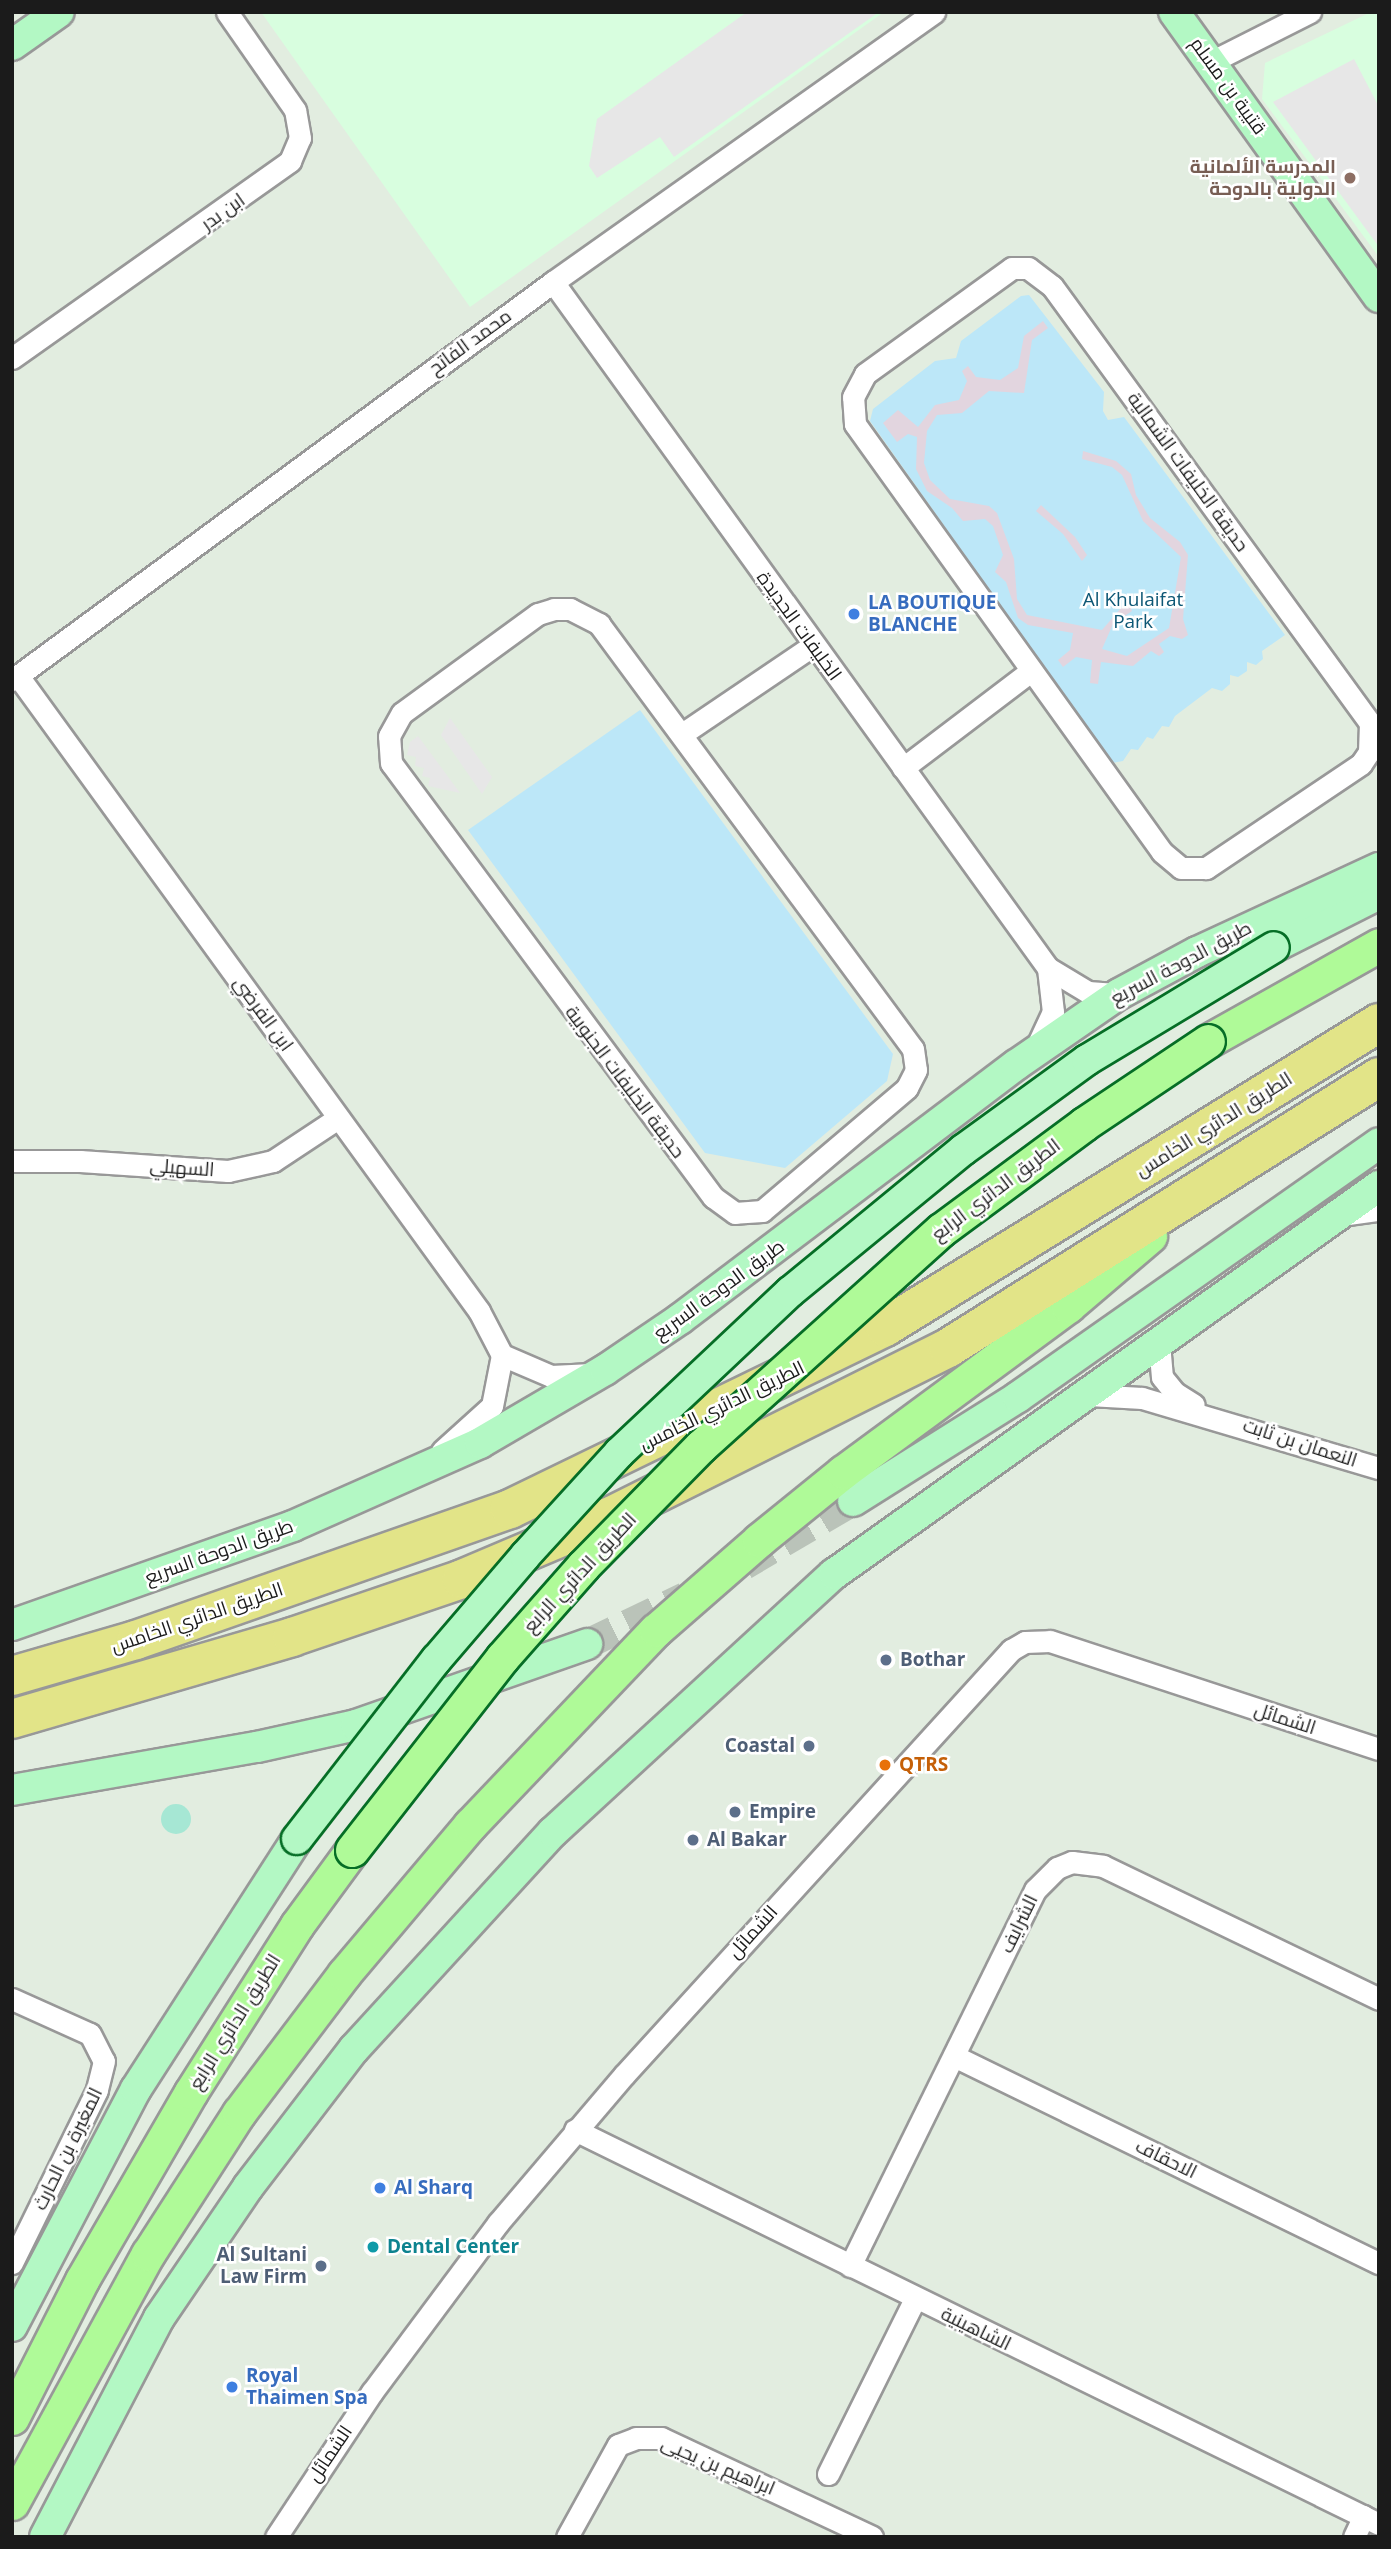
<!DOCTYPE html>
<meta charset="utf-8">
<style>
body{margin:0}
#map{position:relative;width:1391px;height:2549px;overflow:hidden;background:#e2ede0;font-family:"Open Sans",Cairo,sans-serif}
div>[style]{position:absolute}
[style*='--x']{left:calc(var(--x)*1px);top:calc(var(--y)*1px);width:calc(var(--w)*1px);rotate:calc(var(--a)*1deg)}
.education>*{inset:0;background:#d8fedf}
.grass>*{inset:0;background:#a6e7d4}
.round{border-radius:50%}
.park>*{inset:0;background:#bce7f8}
.parking>*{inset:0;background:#e7e7e7}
.plaza>*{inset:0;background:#e2d5df}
.secondary-tunnel>*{height:30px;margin-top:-15px;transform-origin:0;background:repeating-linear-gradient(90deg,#bac3b9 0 30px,transparent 0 45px)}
.roads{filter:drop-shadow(2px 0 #989898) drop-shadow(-2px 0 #989898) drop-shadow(0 2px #989898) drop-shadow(0 -2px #989898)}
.street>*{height:21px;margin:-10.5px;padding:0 10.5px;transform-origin:10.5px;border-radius:10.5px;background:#fff}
.secondary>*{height:30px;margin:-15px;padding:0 15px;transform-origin:15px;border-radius:15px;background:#b3f8c4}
.primary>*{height:33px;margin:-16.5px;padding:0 16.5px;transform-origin:16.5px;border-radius:16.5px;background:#affa98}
.highway>*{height:38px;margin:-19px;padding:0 19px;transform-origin:19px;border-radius:19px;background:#e2e488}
.bridges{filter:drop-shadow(2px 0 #066e26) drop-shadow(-2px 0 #066e26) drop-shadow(0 2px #066e26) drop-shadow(0 -2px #066e26)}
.secondary-bridge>*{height:30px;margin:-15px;padding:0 15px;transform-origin:15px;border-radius:15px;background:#b3f8c4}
.primary-bridge>*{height:33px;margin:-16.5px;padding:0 16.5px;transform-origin:16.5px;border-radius:16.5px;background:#affa98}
.dots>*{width:19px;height:19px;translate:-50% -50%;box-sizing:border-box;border:4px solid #fff;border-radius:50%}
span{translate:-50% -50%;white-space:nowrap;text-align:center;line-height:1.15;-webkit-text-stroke:5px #fff;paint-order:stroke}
.street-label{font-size:19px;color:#1b1b1b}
.education-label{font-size:19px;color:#785e54;font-weight:700}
.right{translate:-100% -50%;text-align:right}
.park-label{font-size:19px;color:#0d5775}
.shop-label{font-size:19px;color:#366cbe;font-weight:700}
.left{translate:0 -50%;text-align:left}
.service-label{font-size:19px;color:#4e5e75;font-weight:700}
.food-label{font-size:19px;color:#c56008;font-weight:700}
.culture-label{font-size:19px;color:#0d838f;font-weight:700}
.frame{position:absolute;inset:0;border:14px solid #1b1b1b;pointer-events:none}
</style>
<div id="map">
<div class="education">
<i style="clip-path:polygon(261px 12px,884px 12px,470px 307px)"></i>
<i style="clip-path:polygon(1371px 12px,1379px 12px,1379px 257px,1262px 99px,1265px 63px)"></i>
</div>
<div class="grass">
<i class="round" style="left:161px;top:1804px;width:30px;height:30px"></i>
</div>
<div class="park">
<i style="clip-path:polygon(1029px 295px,1104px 392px,1103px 411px,1108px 420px,1124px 417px,1285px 635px,1262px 651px,1263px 659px,1256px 665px,1247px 662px,1247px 671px,1238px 677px,1230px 675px,1230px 684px,1222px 691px,1212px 688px,1175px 716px,1169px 727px,1162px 726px,1153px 739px,1147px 737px,1138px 750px,1131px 749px,1123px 761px,1112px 763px,870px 421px,873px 409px,935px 361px,956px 358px,961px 341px,1021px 296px)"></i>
<i style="clip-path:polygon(640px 710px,893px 1054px,887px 1081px,785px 1168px,705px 1153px,468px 830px)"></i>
</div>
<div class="parking">
<i style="clip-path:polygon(747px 12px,879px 12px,674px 157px,660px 137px,597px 178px,589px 166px,597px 119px)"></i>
<i style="clip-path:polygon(1354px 59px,1379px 107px,1379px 247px,1273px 102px)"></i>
<i style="clip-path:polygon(450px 718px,492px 777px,482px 794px,441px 735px)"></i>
<i style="clip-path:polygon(418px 736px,460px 793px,428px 786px,430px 778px,422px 776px,424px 768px,415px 766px,416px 757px,407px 755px,410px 742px)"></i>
</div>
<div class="plaza">
<i style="clip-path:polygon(1043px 321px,1048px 328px,1032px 340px,1024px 393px,989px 391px,962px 413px,937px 415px,927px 431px,924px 463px,930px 480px,950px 499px,989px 506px,997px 513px,1014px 559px,1017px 599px,1027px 615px,1102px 630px,1128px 600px,1132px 611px,1113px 624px,1102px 649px,1127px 656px,1169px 628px,1181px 557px,1143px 521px,1122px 475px,1112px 467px,1082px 459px,1083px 451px,1116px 461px,1131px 474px,1136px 495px,1150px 518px,1180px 542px,1188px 555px,1183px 619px,1188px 635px,1182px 639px,1170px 636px,1159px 644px,1164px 652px,1159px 656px,1151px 651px,1133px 666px,1101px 662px,1098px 684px,1090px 683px,1092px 660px,1076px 657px,1063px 667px,1058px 660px,1070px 650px,1073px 633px,1028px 625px,1018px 618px,1006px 582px,995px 572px,1003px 555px,993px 526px,985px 519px,963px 521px,952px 508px,927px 491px,916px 469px,917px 437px,908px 434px,897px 442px,883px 423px,898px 410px,918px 427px,935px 405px,959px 400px,967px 381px,962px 371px,968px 366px,976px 377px,1000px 380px,1018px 368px,1024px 336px)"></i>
<i style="clip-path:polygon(1041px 505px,1075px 537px,1087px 555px,1082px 561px,1063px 534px,1036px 511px)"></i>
</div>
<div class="secondary-tunnel">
<i style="--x:744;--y:1565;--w:126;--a:-30.4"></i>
<i style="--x:587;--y:1644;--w:109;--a:-25.6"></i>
</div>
<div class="roads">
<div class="street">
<i style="--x:1211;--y:62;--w:111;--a:-26.8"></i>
<i style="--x:1012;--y:268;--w:16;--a:0"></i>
<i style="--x:1028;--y:268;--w:30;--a:37"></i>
<i style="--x:1052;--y:286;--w:540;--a:53.96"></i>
<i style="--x:1370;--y:723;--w:29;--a:92"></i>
<i style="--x:1369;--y:752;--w:14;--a:124"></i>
<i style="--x:1361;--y:764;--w:187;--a:146.1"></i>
<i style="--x:1206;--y:868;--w:25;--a:180"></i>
<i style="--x:1181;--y:868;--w:25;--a:-140"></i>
<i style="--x:1162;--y:852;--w:527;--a:-125.65"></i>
<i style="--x:855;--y:424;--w:27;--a:-94"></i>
<i style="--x:853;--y:397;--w:26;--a:-62"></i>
<i style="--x:865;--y:374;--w:181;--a:-35.8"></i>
<i style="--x:553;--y:282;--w:846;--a:54.19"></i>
<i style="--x:1048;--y:968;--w:47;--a:31"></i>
<i style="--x:1088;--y:992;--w:31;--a:4"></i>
<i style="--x:12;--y:358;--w:341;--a:-35.3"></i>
<i style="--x:290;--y:161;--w:25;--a:-67"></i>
<i style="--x:300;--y:138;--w:28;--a:-100"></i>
<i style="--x:295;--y:110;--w:119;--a:-124.8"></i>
<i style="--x:554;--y:609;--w:16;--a:0"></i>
<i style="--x:570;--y:609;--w:33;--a:27"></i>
<i style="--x:599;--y:624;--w:528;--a:53.54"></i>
<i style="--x:913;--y:1049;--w:21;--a:82"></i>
<i style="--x:916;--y:1070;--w:20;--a:117"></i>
<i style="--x:907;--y:1088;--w:190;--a:139.7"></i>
<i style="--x:762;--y:1211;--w:27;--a:176"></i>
<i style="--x:735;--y:1213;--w:27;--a:-144"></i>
<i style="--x:713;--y:1197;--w:540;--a:-126.57"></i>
<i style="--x:391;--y:763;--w:27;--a:-94"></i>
<i style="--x:389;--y:736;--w:26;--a:-61"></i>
<i style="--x:402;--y:713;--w:168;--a:-36.1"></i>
<i style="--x:538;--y:614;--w:17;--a:-17"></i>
<i style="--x:18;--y:676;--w:785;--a:54.02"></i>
<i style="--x:479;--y:1311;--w:50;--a:62.4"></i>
<i style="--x:502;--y:1355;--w:53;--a:23.2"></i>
<i style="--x:551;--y:1376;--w:41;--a:-2.8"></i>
<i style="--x:12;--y:680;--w:672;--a:-36.34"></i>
<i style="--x:553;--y:282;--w:467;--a:-35.3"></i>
<i style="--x:682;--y:734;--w:157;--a:-34.1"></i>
<i style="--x:903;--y:768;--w:161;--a:-37.2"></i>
<i style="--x:1036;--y:1048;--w:40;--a:-65"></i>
<i style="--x:1053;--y:1012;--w:44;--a:-96.5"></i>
<i style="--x:12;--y:1161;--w:68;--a:0"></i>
<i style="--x:80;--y:1161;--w:148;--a:3.9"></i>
<i style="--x:228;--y:1171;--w:46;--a:-12.5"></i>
<i style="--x:273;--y:1161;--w:78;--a:-33.5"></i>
<i style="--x:1342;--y:1215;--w:37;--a:-8"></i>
<i style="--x:1159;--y:1343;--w:34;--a:85"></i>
<i style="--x:1162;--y:1377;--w:21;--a:51"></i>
<i style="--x:1175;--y:1393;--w:22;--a:32"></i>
<i style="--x:1089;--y:1395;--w:53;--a:3.2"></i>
<i style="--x:1142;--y:1398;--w:247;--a:16.5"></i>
<i style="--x:442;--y:1451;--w:67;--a:-42"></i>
<i style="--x:492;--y:1406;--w:52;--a:-78.9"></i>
<i style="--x:12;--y:1999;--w:85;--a:24.2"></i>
<i style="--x:90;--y:2034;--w:30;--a:63"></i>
<i style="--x:104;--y:2061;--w:30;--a:104"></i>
<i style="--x:97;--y:2090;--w:193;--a:116.2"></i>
<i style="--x:954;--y:2056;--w:473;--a:26"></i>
<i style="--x:575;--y:2130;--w:895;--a:26.11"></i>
<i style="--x:850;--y:2266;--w:419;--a:-63.8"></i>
<i style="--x:1035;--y:1890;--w:31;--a:-45"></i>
<i style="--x:1057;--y:1868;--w:16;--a:-22"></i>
<i style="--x:1072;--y:1862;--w:31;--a:7"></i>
<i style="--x:1103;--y:1866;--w:306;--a:25.7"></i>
<i style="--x:828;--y:2474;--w:195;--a:-63.6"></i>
<i style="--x:276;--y:2537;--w:174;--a:-56.5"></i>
<i style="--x:372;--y:2392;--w:211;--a:-53.3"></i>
<i style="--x:498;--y:2223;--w:194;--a:-49.6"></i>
<i style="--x:624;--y:2075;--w:575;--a:-47.68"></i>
<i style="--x:1011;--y:1650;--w:16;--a:-30"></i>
<i style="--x:1025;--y:1642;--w:25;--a:-2"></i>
<i style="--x:1050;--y:1641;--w:346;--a:18.2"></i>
<i style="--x:567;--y:2537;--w:105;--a:-61"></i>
<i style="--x:618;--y:2445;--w:19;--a:-21"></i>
<i style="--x:636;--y:2438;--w:25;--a:0"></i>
<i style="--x:661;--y:2438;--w:233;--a:25.1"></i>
<i style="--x:1354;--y:2537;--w:23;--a:-65"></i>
</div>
<div class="secondary">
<i style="--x:1174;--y:12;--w:351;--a:54.3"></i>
<i style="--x:12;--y:45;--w:57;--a:-35.1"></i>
<i style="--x:1274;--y:947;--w:118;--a:-26.8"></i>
<i style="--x:853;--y:1501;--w:195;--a:-32.2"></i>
<i style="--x:1018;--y:1397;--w:441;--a:-35.1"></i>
<i style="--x:12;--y:1625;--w:298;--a:-19.4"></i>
<i style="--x:293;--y:1526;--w:205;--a:-23.9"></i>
<i style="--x:480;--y:1443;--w:145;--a:-30.3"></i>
<i style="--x:605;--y:1370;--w:91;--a:-34.2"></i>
<i style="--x:680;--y:1319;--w:421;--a:-37.1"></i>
<i style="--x:1016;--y:1065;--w:125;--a:-34.6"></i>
<i style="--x:1119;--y:994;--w:89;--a:-28.3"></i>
<i style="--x:1197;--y:952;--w:200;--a:-24.8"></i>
<i style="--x:12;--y:1790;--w:249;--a:-10"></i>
<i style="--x:257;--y:1747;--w:101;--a:-12.5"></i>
<i style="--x:356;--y:1725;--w:245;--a:-19.3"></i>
<i style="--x:12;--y:2326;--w:267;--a:-62.4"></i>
<i style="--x:136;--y:2089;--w:297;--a:-57.2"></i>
<i style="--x:45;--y:2537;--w:247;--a:-62.5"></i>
<i style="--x:159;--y:2318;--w:158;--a:-55.8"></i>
<i style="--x:248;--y:2187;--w:174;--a:-52.5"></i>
<i style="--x:354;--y:2049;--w:294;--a:-47.5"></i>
<i style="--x:553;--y:1832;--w:381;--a:-42.6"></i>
<i style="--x:834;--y:1574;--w:669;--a:-35.45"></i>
</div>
<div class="primary">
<i style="--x:1208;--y:1041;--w:196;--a:-29.3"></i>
<i style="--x:12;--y:2418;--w:155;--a:-63.1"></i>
<i style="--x:82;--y:2280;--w:217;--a:-59.9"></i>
<i style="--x:191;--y:2092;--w:198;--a:-57.6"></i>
<i style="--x:297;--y:1925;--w:93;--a:-53.7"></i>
<i style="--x:12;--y:2503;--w:284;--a:-61.4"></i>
<i style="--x:148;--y:2254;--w:168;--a:-57.2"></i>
<i style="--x:239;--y:2113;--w:174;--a:-52.9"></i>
<i style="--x:344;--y:1974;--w:195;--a:-49.8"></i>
<i style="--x:470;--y:1825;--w:269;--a:-46.4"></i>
<i style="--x:656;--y:1630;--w:137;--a:-41.1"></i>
<i style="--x:759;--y:1540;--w:108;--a:-39"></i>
<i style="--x:843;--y:1472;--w:280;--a:-36.4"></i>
<i style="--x:1068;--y:1306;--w:108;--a:-40.5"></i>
</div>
<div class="highway">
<i style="--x:12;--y:1676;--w:129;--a:-16.2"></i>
<i style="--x:136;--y:1640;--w:396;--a:-19.3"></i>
<i style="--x:510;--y:1509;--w:417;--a:-25.9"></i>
<i style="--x:885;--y:1327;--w:580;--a:-31.61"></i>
<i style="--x:12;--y:1719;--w:292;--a:-16.3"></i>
<i style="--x:292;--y:1637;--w:180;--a:-18.8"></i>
<i style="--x:462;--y:1579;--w:160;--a:-22.9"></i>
<i style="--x:609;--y:1517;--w:379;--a:-26.5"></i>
<i style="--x:948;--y:1348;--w:509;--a:-32.16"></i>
</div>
</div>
<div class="bridges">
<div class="secondary-bridge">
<i style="--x:297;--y:1839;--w:227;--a:-52.2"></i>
<i style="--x:436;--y:1660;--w:137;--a:-49.4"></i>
<i style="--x:525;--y:1556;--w:139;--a:-47.6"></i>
<i style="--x:619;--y:1453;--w:235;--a:-43.3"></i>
<i style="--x:790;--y:1292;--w:224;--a:-39.4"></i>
<i style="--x:963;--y:1150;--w:153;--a:-36"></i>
<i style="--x:1087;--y:1060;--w:218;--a:-31.1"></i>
</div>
<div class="primary-bridge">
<i style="--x:352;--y:1850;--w:244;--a:-52"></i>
<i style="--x:502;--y:1658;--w:123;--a:-48.6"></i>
<i style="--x:583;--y:1566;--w:168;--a:-45.5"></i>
<i style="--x:701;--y:1446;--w:323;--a:-42"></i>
<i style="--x:941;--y:1230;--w:178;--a:-36.5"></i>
<i style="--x:1084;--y:1124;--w:149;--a:-33.8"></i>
</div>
</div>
<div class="dots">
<i style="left:1350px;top:178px;background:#8d6e63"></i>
<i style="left:854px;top:614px;background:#3f7fe0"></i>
<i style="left:886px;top:1660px;background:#5c6f8a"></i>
<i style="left:809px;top:1746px;background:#5c6f8a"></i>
<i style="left:885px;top:1765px;background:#e8710a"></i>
<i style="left:735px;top:1812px;background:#5c6f8a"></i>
<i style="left:693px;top:1840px;background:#5c6f8a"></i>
<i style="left:380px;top:2188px;background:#3f7fe0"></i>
<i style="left:373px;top:2247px;background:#0f9aa8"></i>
<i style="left:321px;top:2266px;background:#5c6f8a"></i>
<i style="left:232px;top:2387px;background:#3f7fe0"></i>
</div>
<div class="street-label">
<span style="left:1228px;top:86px;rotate:54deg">قتيبة بن مسلم</span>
<span style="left:223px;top:212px;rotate:-35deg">ابن بدر</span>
<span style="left:470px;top:342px;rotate:-36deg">محمد الفاتح</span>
<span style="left:1188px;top:472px;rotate:54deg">حديقة الخليفات الشمالية</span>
<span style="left:799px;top:626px;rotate:54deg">الخليفات الجديدة</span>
<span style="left:1181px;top:963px;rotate:-28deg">طريق الدوحة السريع</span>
<span style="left:263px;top:1014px;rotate:54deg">ابن الفرضي</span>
<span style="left:625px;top:1082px;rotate:53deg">حديقة الخليفات الجنوبية</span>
<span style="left:1214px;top:1125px;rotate:-32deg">الطريق الدائري الخامس</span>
<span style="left:182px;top:1168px;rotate:4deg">السهيلي</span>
<span style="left:996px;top:1190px;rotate:-37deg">الطريق الدائري الرابع</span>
<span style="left:719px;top:1290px;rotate:-36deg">طريق الدوحة السريع</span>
<span style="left:722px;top:1406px;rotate:-26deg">الطريق الدائري الخامس</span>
<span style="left:1300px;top:1443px;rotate:18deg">النعمان بن ثابت</span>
<span style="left:219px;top:1552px;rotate:-20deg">طريق الدوحة السريع</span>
<span style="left:580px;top:1573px;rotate:-47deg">الطريق الدائري الرابع</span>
<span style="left:197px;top:1618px;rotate:-19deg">الطريق الدائري الخامس</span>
<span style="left:1285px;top:1719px;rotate:18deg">الشمائل</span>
<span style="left:1019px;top:1924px;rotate:-64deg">الشرايف</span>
<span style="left:753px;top:1932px;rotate:-48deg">الشمائل</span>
<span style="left:235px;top:2022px;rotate:-58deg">الطريق الدائري الرابع</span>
<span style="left:68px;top:2149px;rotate:-64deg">المغيرة بن الحارث</span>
<span style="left:1166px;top:2159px;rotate:26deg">الاحقاف</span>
<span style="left:976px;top:2329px;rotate:26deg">الشاهينية</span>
<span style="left:330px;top:2454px;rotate:-56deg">الشمائل</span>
<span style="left:718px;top:2466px;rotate:23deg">ابراهيم بن يحيى</span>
</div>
<div class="education-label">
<span class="right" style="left:1336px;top:178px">المدرسة الألمانية<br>الدولية بالدوحة</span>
</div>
<div class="park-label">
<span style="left:1133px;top:611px">Al Khulaifat<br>Park</span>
</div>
<div class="shop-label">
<span class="left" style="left:868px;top:614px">LA BOUTIQUE<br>BLANCHE</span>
<span class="left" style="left:394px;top:2188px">Al Sharq</span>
<span class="left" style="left:246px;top:2387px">Royal<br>Thaimen Spa</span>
</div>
<div class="service-label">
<span class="left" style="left:900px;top:1660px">Bothar</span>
<span class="right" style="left:795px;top:1746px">Coastal</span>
<span class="left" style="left:749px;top:1812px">Empire</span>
<span class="left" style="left:707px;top:1840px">Al Bakar</span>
<span class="right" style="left:307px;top:2266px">Al Sultani<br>Law Firm</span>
</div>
<div class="food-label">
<span class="left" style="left:899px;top:1765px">QTRS</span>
</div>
<div class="culture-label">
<span class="left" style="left:387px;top:2247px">Dental Center</span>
</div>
<div class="frame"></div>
</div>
